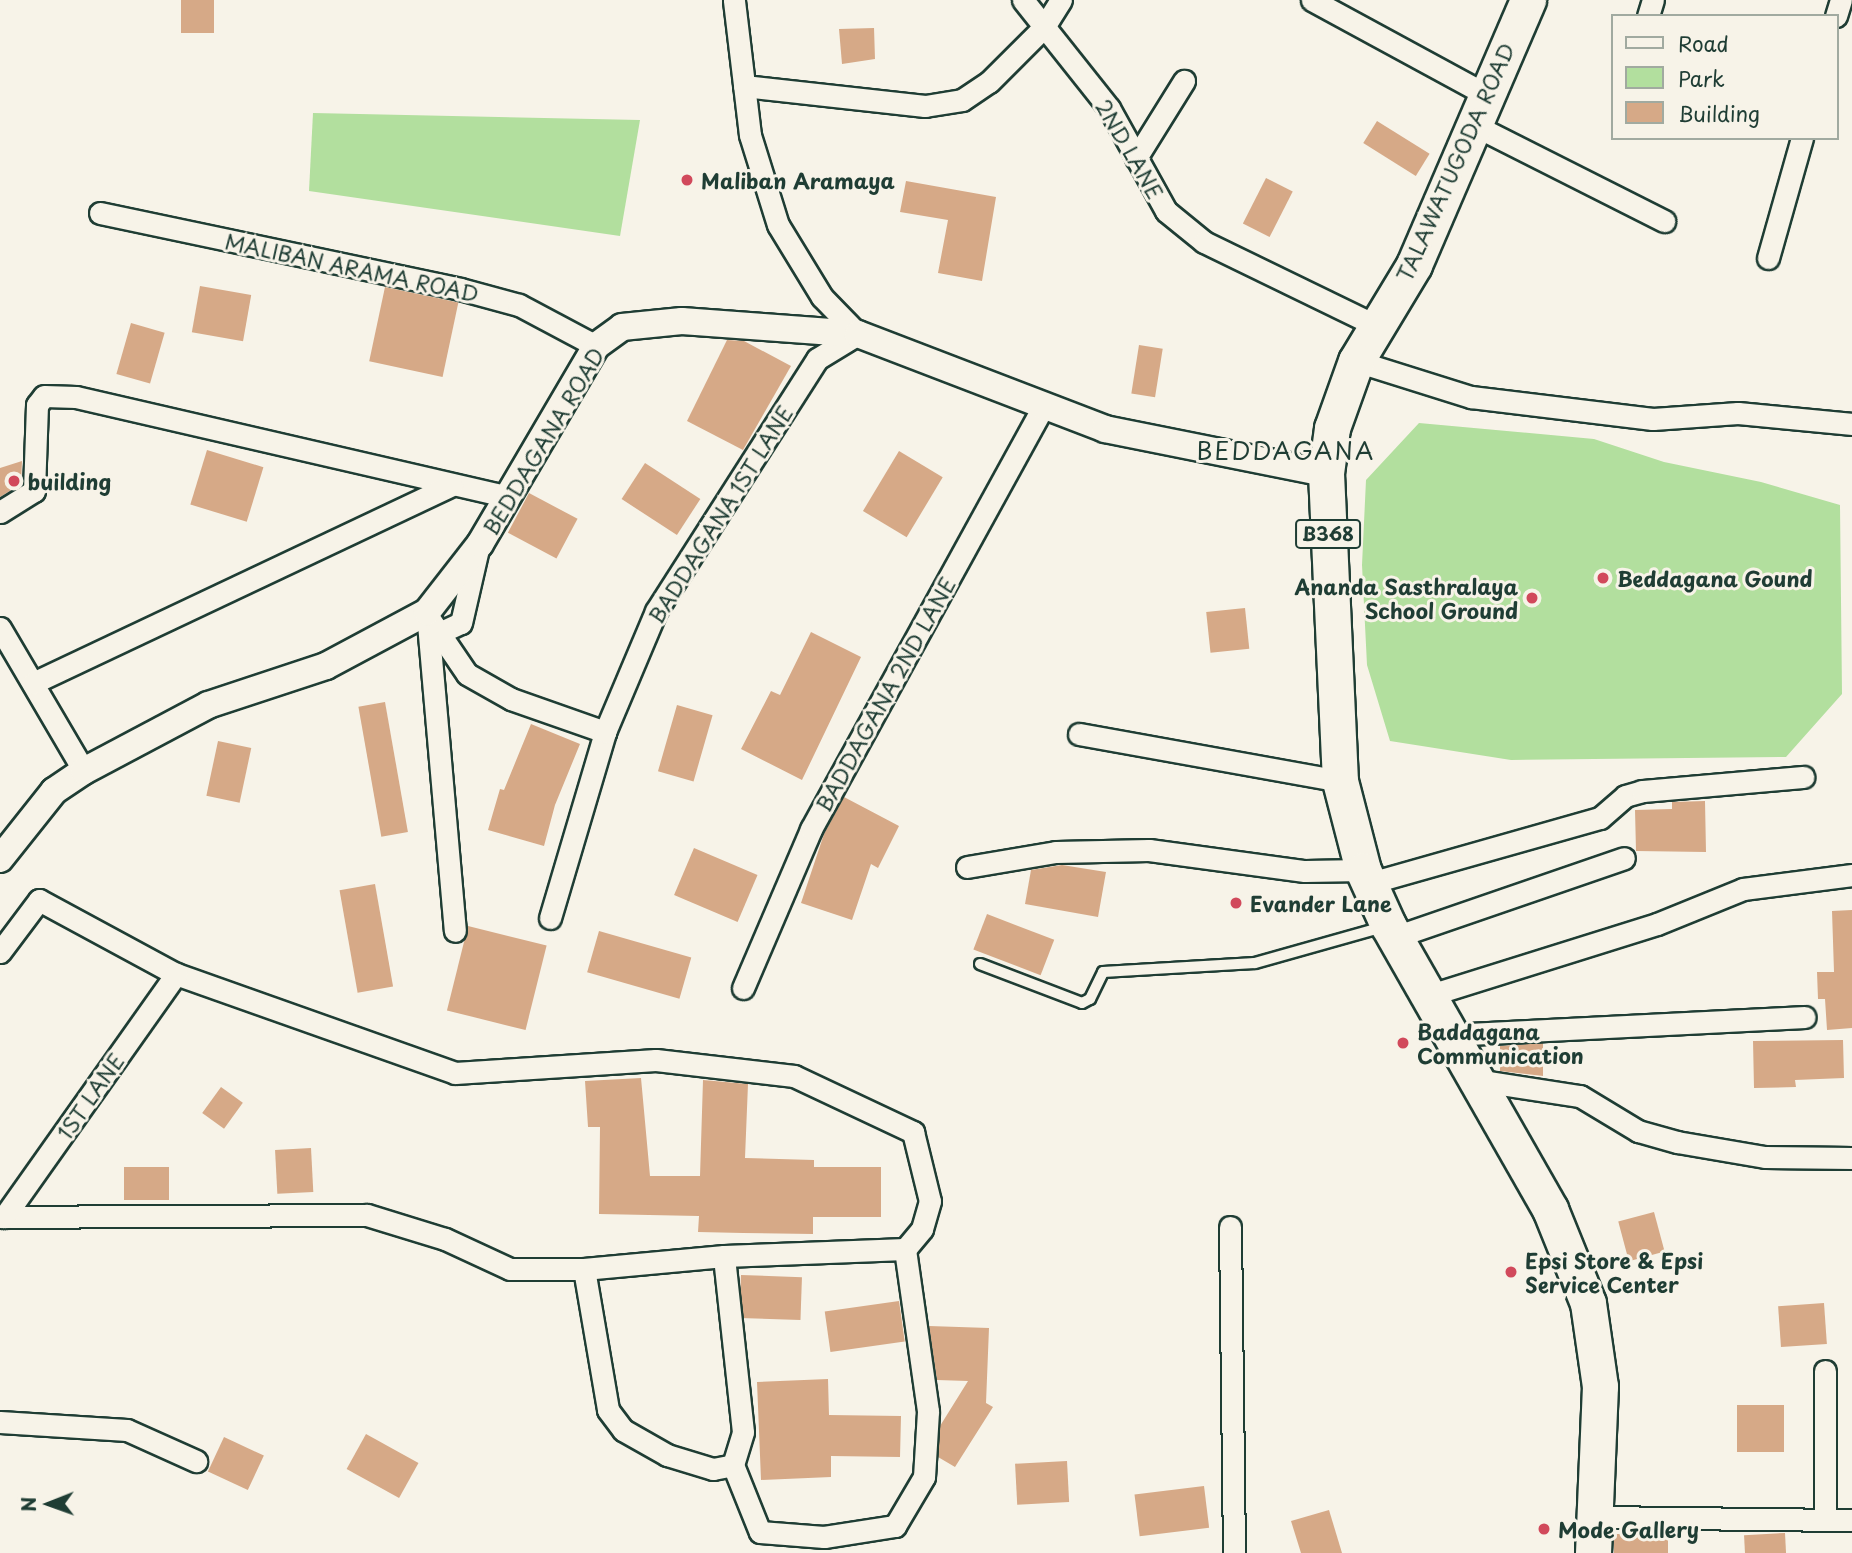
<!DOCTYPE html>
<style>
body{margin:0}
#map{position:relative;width:1852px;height:1553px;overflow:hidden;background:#f7f3e8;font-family:"Playpen Sans",sans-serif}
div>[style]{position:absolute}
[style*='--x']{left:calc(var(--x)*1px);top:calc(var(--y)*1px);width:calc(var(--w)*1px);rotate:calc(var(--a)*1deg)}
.green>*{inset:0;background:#b2df9e}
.building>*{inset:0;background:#d6a987;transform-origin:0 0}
.roads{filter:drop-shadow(2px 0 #1f3d34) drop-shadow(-2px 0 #1f3d34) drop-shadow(0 2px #1f3d34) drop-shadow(0 -2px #1f3d34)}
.service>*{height:10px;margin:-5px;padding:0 5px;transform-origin:5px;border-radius:5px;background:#f7f3e8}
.minor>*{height:21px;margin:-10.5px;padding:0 10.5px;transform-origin:10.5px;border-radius:10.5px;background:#f7f3e8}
.tertiary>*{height:26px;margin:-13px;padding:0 13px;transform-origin:13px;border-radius:13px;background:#f7f3e8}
.primary>*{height:35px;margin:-17.5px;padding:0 17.5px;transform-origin:17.5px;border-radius:17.5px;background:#f7f3e8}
.dots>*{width:19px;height:19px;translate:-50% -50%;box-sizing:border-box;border:4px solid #f7f3e8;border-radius:50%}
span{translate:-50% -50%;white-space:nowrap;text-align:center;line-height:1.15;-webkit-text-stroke:6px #f7f3e8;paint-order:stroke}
.shield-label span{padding:2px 5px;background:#f7f3e8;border:2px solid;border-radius:5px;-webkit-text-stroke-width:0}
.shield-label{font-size:19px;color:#1f3d34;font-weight:700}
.street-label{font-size:21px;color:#1f3d34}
.poi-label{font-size:21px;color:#1f3d34;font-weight:700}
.left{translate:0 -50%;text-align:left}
.right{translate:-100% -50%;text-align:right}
.quarter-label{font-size:24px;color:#1f3d34;letter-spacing:2px}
.legend{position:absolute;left:1611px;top:14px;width:228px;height:126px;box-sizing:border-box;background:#f7f3e8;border:2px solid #a1aaa0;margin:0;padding:9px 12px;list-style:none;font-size:21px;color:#1f3d34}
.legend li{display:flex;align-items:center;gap:14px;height:35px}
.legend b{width:35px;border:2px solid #a1aaa0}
.north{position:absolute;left:14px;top:1469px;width:70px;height:70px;-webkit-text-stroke:5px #f7f3e8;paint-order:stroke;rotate:269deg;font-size:19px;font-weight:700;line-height:28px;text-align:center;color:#1f3d34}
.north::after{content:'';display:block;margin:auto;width:24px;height:32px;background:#1f3d34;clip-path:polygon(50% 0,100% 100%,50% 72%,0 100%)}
</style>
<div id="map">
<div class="green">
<i style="clip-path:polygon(313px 113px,640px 120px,620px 236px,309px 191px)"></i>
<i style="clip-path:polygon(1419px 423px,1594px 439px,1664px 462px,1761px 482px,1840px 505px,1842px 694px,1786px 757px,1511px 760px,1390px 741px,1367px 665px,1362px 565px,1366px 480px)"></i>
</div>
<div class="building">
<i style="left:181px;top:0;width:33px;height:33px"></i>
<i style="clip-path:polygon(874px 28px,875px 59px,842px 64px,839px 29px)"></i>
<i style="left:1377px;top:121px;width:62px;height:26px;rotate:32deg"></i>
<i style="left:1266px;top:178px;width:30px;height:51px;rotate:27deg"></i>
<i style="clip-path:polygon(906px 181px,996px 197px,982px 281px,938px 273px,948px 220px,900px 212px)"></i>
<i style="left:200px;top:286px;width:52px;height:47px;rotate:10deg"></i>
<i style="left:385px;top:287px;width:75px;height:76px;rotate:12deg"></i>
<i style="left:131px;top:323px;width:35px;height:53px;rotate:16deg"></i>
<i style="clip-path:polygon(727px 340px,744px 341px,791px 366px,743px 450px,687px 421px)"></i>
<i style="left:1139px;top:345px;width:24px;height:49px;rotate:9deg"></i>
<i style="left:207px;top:450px;width:59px;height:57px;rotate:17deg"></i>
<i style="left:899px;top:451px;width:51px;height:70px;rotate:31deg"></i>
<i style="clip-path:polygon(22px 461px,21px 484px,0 497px,0 468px)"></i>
<i style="left:645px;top:463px;width:66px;height:43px;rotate:33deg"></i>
<i style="left:529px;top:493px;width:55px;height:45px;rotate:28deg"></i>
<i style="left:1245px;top:608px;width:41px;height:39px;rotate:84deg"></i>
<i style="clip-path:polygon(811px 632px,861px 657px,802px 780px,741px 749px,771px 691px,780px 695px)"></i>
<i style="left:385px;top:702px;width:132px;height:27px;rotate:80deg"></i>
<i style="left:677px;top:705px;width:37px;height:69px;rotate:16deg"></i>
<i style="clip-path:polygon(531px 724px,580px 744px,555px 805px,544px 846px,488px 830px,500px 789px,504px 790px)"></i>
<i style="left:218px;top:741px;width:34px;height:56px;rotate:12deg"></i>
<i style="clip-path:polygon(844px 797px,899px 826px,878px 868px,871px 864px,852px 920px,801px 903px,824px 834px)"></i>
<i style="clip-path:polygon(1705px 801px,1706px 852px,1636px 851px,1635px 810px,1672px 809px,1672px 802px)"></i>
<i style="left:694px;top:848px;width:69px;height:51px;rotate:23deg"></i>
<i style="clip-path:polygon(1062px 865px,1106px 872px,1098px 917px,1025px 904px,1031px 870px)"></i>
<i style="left:375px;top:884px;width:104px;height:36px;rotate:80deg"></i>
<i style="clip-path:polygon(1852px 910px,1852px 1028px,1827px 1030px,1825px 999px,1818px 999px,1817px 972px,1834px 972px,1832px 911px)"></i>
<i style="left:987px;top:914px;width:72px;height:38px;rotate:21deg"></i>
<i style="left:468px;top:926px;width:81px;height:87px;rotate:14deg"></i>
<i style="left:599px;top:931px;width:96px;height:43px;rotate:16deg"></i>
<i style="clip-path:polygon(1843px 1040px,1844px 1078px,1795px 1080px,1796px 1087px,1754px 1088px,1753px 1041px)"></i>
<i style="clip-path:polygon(1543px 1043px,1543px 1076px,1500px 1071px,1500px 1046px)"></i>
<i style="clip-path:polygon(641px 1078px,650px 1176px,700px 1176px,703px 1080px,748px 1084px,745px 1158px,814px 1160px,814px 1167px,881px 1167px,881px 1217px,813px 1217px,813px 1234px,743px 1233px,698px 1232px,699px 1216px,599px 1214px,600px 1127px,588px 1127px,585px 1081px)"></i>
<i style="left:221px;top:1087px;width:27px;height:32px;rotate:36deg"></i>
<i style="left:311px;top:1148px;width:44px;height:36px;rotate:87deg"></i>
<i style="left:169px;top:1167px;width:33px;height:45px;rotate:90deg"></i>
<i style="left:1654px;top:1212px;width:41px;height:37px;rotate:75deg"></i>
<i style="left:741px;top:1275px;width:61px;height:43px;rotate:2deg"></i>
<i style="left:899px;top:1301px;width:41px;height:75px;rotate:82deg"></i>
<i style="left:1824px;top:1303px;width:41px;height:46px;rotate:86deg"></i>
<i style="clip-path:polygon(929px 1326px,989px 1328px,986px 1403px,993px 1407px,955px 1467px,938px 1457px,940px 1426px,968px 1381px,937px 1380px)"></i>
<i style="clip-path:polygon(828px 1379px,829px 1415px,901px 1416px,900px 1457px,831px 1456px,831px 1477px,761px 1480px,757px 1382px)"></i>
<i style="left:1737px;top:1405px;width:47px;height:47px"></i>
<i style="left:366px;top:1434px;width:60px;height:40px;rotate:29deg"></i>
<i style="left:224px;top:1437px;width:44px;height:38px;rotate:25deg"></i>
<i style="left:1067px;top:1461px;width:41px;height:52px;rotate:87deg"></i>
<i style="left:1204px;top:1486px;width:42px;height:70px;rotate:83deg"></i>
<i style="clip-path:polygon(1329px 1510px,1342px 1553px,1301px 1553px,1291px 1521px)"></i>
<i style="left:1785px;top:1533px;width:20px;height:41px;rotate:87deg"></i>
<i style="left:1614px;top:1534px;width:54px;height:19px"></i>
</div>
<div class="roads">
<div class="service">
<i style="--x:980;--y:964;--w:109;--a:20.9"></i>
<i style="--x:1082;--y:1003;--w:9;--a:-27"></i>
<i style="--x:1090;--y:999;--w:30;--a:-64"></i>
<i style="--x:1103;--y:972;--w:152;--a:-3.4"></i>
<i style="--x:1255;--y:963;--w:133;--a:-15.7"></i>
</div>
<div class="minor">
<i style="--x:1023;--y:0;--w:138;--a:51.5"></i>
<i style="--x:1109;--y:108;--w:118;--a:61"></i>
<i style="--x:1166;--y:211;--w:49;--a:39.2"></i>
<i style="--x:1204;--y:242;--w:190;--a:25.9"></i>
<i style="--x:1312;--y:0;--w:199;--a:28.5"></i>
<i style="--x:1648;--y:16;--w:17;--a:-73"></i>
<i style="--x:1836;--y:16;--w:17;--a:-73"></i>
<i style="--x:744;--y:86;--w:182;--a:6.3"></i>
<i style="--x:925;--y:106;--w:37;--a:-9"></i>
<i style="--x:962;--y:100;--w:32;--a:-34"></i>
<i style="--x:989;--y:82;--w:78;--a:-45"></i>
<i style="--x:1044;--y:27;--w:32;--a:-58"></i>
<i style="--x:1476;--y:126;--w:211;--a:26.8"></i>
<i style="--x:1136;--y:158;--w:91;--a:-58.1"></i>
<i style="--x:100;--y:213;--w:368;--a:11.9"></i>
<i style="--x:460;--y:289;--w:61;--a:15.2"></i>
<i style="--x:519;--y:305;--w:87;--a:28"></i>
<i style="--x:1768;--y:258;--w:125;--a:-74.2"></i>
<i style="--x:1356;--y:361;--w:121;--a:17.4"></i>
<i style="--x:1471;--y:397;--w:183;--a:6.9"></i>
<i style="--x:1653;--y:419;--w:85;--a:-4"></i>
<i style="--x:1738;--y:413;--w:115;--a:5.5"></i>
<i style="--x:0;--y:512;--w:40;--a:-32"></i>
<i style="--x:34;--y:491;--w:86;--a:-88"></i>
<i style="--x:37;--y:405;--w:11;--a:-52"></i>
<i style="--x:44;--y:396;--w:32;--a:2"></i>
<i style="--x:76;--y:397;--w:441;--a:13"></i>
<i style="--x:427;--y:612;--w:320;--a:85"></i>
<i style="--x:431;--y:621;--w:64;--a:55.8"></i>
<i style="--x:467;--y:674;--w:51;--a:29.6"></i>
<i style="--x:511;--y:699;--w:100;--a:19.3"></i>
<i style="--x:0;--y:628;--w:166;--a:59.6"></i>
<i style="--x:437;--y:634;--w:26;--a:-25"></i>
<i style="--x:461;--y:623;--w:76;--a:-77.1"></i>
<i style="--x:33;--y:683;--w:463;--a:-25.3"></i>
<i style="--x:1079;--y:734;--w:265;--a:10.2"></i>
<i style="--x:967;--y:867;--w:90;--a:-9.6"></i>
<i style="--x:1056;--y:852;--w:93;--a:-1.2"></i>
<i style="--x:1149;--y:850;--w:157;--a:7.7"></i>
<i style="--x:1305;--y:871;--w:58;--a:-1"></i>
<i style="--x:1370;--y:883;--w:239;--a:-15.8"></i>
<i style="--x:1600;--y:818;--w:33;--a:-41"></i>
<i style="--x:1625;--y:796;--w:18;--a:-16"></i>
<i style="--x:1642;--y:791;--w:162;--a:-5"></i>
<i style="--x:550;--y:918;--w:194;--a:-73.5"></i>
<i style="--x:605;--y:732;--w:131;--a:-67.1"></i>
<i style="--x:656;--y:611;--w:299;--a:-57.4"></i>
<i style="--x:817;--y:359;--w:48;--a:-31.4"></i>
<i style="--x:858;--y:334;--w:52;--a:-134.2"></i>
<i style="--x:822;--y:297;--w:84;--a:-121.4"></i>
<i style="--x:778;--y:225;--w:94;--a:-107.3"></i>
<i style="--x:750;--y:135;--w:136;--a:-96.8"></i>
<i style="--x:1395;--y:937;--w:242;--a:-19"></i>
<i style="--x:0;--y:952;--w:65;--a:-53.1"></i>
<i style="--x:39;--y:900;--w:156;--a:28.4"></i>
<i style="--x:176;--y:974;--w:296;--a:19.5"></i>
<i style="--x:455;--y:1073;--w:201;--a:-3.7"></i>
<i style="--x:656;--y:1060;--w:139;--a:6.6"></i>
<i style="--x:794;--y:1076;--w:132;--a:25.2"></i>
<i style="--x:913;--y:1132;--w:71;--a:76.2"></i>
<i style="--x:930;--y:1201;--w:29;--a:106"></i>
<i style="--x:922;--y:1229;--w:26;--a:130"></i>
<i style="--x:905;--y:1249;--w:181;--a:177.8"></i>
<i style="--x:724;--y:1256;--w:141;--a:174.7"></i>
<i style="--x:584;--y:1269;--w:74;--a:180"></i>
<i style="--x:510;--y:1269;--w:72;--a:-155.2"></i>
<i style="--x:445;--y:1239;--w:82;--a:-162.9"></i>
<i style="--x:367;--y:1215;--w:367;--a:179.7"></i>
<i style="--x:743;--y:988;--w:173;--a:-66.8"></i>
<i style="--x:811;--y:829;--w:480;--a:-61.2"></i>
<i style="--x:1427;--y:996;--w:241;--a:-17.4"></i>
<i style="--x:1657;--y:924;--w:93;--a:-22.1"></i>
<i style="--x:1743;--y:889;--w:110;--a:-7.3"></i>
<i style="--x:1449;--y:1035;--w:356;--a:-2.9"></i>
<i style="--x:1475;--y:1080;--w:106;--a:8.7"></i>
<i style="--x:1580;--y:1096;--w:68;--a:31.1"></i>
<i style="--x:1638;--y:1131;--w:41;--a:15.8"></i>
<i style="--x:1677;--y:1142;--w:89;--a:9.7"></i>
<i style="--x:1765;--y:1157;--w:87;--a:0.7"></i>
<i style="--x:4;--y:1217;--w:298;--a:-54.7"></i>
<i style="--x:1230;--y:1227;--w:326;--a:89.3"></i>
<i style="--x:584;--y:1269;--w:143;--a:80.3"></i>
<i style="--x:608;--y:1410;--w:25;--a:53"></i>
<i style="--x:623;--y:1430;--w:51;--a:29.6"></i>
<i style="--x:667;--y:1455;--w:48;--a:16.9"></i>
<i style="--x:713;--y:1469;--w:20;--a:-11"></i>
<i style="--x:733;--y:1465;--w:34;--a:-73"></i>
<i style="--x:743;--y:1432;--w:177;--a:-96.2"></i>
<i style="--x:0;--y:1422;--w:127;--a:3.6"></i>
<i style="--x:127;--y:1430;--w:76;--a:24.2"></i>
<i style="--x:733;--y:1465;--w:72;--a:68.1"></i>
<i style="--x:760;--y:1532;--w:64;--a:4.5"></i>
<i style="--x:824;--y:1537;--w:72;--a:-8.8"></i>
<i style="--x:895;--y:1526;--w:57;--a:-59.4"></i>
<i style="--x:924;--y:1477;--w:66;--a:-86.5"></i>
<i style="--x:928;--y:1411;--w:164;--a:-98.1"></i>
<i style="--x:1597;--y:1517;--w:255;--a:0.7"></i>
<i style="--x:1825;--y:1520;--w:149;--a:-90"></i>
</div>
<div class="tertiary">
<i style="--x:0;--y:859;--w:87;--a:-51.5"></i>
<i style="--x:54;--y:791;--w:36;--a:-34"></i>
<i style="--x:84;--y:771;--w:140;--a:-28"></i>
<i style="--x:208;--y:705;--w:124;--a:-18.3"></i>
<i style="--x:326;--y:666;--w:115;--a:-28.1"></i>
<i style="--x:427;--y:612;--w:86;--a:-52.1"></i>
<i style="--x:480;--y:544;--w:229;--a:-59.6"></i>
<i style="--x:596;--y:346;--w:32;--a:-36"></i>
<i style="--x:622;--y:327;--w:60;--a:-5.7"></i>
<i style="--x:682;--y:321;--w:176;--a:4.2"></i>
<i style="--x:858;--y:334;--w:265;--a:21"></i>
<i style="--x:1105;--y:429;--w:225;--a:11.3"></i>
</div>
<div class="primary">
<i style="--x:1528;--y:0;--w:288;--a:113.3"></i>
<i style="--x:1414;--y:265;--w:112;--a:121.1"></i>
<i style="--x:1356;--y:361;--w:71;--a:109.7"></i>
<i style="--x:1332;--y:428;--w:45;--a:97.6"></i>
<i style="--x:1326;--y:473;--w:308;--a:87.4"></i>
<i style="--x:1340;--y:781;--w:92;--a:75.5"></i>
<i style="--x:1363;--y:870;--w:60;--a:65.6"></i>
<i style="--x:1388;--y:925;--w:327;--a:60.3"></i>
<i style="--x:1550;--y:1209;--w:101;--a:68"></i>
<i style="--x:1588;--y:1303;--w:84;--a:81.8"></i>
<i style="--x:1600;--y:1386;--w:167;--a:92.4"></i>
</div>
</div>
<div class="dots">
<i style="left:687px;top:180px;background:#d1495b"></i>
<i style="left:14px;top:481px;background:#d1495b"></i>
<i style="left:1603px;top:578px;background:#d1495b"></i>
<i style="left:1532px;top:598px;background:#d1495b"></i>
<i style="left:1236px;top:903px;background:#d1495b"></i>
<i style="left:1403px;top:1043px;background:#d1495b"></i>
<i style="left:1511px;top:1272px;background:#d1495b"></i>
<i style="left:1544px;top:1529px;background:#d1495b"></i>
</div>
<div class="shield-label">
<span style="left:1328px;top:534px">B368</span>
</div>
<div class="street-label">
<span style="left:1130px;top:149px;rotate:60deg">2ND LANE</span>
<span style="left:1455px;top:162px;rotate:-66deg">TALAWATUGODA ROAD</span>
<span style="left:352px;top:267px;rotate:12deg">MALIBAN ARAMA ROAD</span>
<span style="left:543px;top:441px;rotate:-59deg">BEDDAGANA ROAD</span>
<span style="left:720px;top:514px;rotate:-58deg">BADDAGANA 1ST LANE</span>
<span style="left:885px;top:694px;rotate:-61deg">BADDAGANA 2ND LANE</span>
<span style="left:90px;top:1096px;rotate:-55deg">1ST LANE</span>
</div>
<div class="poi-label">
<span class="left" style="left:701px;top:180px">Maliban Aramaya</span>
<span class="left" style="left:28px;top:481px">building</span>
<span class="left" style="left:1617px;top:578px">Beddagana Gound</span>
<span class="right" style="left:1518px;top:598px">Ananda Sasthralaya<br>School Ground</span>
<span class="left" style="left:1250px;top:903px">Evander Lane</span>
<span class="left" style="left:1417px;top:1043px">Baddagana<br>Communication</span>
<span class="left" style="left:1525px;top:1272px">Epsi Store &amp; Epsi<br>Service Center</span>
<span class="left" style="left:1558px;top:1529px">Mode Gallery</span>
</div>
<div class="quarter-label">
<span style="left:1286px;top:451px">BEDDAGANA</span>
</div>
<ul class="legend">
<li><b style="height:9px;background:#f7f3e8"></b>Road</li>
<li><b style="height:19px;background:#b2df9e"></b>Park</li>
<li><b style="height:19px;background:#d6a987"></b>Building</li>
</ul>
<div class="north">N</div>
</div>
